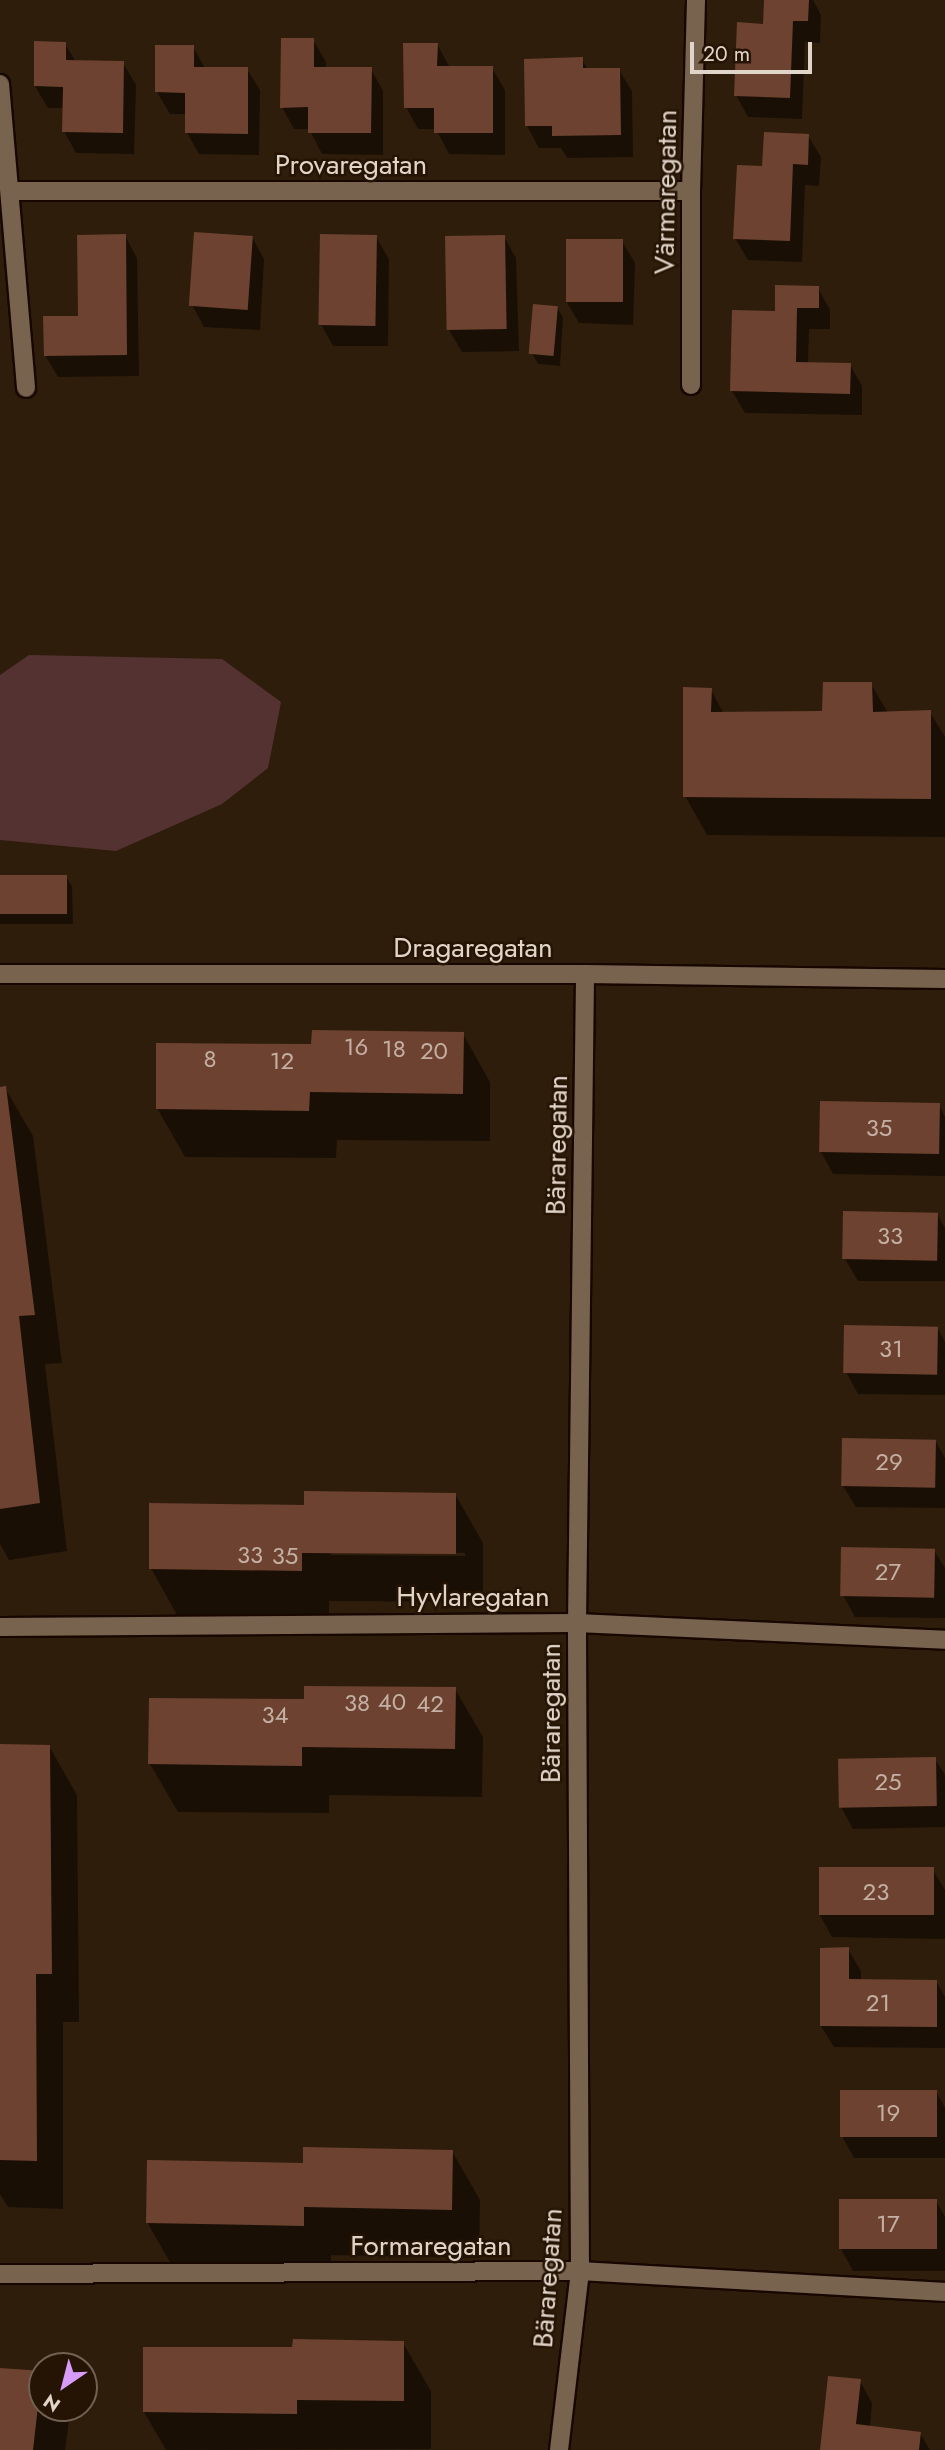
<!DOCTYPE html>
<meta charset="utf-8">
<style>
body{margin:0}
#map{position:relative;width:945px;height:2450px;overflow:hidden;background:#2f1d0b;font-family:Jost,sans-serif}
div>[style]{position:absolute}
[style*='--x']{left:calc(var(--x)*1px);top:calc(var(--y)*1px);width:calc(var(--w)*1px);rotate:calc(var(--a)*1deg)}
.green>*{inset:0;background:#543232}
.shadow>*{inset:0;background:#0007}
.building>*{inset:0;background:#6d4231;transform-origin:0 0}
.roads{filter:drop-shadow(2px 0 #170700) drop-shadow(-2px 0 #170700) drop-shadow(0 2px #170700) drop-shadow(0 -2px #170700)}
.street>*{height:18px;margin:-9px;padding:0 9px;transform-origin:9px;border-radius:9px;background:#78634f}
span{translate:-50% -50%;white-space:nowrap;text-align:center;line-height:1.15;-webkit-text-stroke:5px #251403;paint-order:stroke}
.number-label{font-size:24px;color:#c4b0a3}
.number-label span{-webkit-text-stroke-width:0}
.street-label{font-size:28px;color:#e1d4c9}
.north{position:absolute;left:28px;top:2352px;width:70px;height:70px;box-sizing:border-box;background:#251403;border:2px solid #706152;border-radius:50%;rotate:215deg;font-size:19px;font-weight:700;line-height:28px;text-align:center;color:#e1d4c9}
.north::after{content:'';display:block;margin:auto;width:24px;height:32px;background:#d89bf8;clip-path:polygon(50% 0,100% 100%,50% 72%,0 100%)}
.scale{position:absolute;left:690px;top:42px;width:122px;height:32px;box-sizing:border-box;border:4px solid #e1d4c9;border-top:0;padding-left:9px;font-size:21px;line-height:24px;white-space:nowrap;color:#e1d4c9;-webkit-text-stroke:5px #251403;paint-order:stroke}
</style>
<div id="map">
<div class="green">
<i style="clip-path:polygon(29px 655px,222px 659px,281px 702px,268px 768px,222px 804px,116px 851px,0 840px,0 675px)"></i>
</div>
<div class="shadow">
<i style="clip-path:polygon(766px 0,813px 0,821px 15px,820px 43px,805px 42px,802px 119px,748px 117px,736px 95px,764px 25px)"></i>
<i style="clip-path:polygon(313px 40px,326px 62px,326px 69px,371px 69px,383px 91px,383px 155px,322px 154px,309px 129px,294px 129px,282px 107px)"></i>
<i style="clip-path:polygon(65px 44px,76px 62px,123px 63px,136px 85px,134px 154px,76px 153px,64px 131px,64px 108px,48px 108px,35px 86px)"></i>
<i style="clip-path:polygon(437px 44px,449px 66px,492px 68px,505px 90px,505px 155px,449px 154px,436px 129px,418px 129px,406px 107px)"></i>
<i style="clip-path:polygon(193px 47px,205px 68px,247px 69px,260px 90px,259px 155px,199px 154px,187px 133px,186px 114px,170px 114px,157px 92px)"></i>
<i style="clip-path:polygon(582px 59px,588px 70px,619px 70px,632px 91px,633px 157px,567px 158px,561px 148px,539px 148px,527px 126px)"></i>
<i style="clip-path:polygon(808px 136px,821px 157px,819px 186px,805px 185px,802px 262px,748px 260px,735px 238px,764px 168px)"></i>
<i style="clip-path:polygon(125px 236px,137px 258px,139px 376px,58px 377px,45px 355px,80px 317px)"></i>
<i style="clip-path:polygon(252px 237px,264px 259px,260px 330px,204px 327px,192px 305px)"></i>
<i style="clip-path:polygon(376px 237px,389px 259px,388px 346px,333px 346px,321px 324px)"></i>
<i style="clip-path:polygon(504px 237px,516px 258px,519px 351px,462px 352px,449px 330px)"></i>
<i style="clip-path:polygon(622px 241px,635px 263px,633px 325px,579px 323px,566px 301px)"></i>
<i style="clip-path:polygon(818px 288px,830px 310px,830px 329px,809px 329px,808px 364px,850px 365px,862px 386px,862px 415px,745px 413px,732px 391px,777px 313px)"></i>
<i style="clip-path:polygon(557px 307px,563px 318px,560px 366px,538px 364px,532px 353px)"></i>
<i style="clip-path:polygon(871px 684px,888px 713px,930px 712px,945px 737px,945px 837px,707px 835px,685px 796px,711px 690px,724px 714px,824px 713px)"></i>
<i style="clip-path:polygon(66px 876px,72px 887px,73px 924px,0 924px,0 877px)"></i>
<i style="clip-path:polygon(463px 1034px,490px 1082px,490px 1141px,337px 1140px,336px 1158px,185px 1157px,157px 1108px,313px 1046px)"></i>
<i style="clip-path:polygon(0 1088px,5px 1088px,33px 1136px,62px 1363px,45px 1364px,67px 1551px,9px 1560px,0 1544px)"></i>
<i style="clip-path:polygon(939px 1105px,945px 1117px,945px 1176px,833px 1174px,821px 1152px)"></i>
<i style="clip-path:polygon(937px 1214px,945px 1228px,945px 1281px,858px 1281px,845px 1259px)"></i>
<i style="clip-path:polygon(937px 1327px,945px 1342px,945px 1395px,858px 1394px,846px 1372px)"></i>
<i style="clip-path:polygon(935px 1440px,945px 1458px,945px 1508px,856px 1507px,843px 1486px)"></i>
<i style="clip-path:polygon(evenodd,455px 1494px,483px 1543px,483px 1602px,329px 1601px,329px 1619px,178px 1617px,151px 1568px,306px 1507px,455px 1494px,331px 1551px,465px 1553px,465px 1556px,331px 1555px,331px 1551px)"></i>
<i style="clip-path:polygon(934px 1550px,945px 1568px,945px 1618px,855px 1617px,843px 1595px)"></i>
<i style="clip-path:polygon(455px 1689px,483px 1737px,482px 1797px,329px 1795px,329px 1813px,178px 1812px,150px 1764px,305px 1701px)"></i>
<i style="clip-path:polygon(0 1746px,49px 1746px,77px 1795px,79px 2022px,63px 2022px,63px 2209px,8px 2207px,0 2194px)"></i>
<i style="clip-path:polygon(935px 1759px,945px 1775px,945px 1827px,853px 1829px,841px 1807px)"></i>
<i style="clip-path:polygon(933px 1870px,945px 1890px,945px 1939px,832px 1937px,820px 1915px)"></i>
<i style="clip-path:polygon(848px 1949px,861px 1971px,861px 1981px,936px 1981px,945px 1997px,945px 2048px,834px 2047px,821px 2026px)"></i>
<i style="clip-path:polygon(936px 2091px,945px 2108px,945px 2158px,854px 2158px,842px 2136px)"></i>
<i style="clip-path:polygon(452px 2151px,480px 2200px,479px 2258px,331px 2255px,331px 2274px,175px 2271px,147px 2222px,304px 2165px)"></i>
<i style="clip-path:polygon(936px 2201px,945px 2217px,945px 2271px,853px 2271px,841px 2249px)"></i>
<i style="clip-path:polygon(403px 2343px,431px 2391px,431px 2449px,166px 2450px,144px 2412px,293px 2349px)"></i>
<i style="clip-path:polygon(0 2369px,41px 2373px,42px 2408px,61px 2408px,69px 2421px,65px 2450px,0 2450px)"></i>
<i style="clip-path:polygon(860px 2381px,872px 2403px,870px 2427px,920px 2433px,930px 2450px,822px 2450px)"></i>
</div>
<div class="building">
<i style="clip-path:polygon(764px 0,809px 0,808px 21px,793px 21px,790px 98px,734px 96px,737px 22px,763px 24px)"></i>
<i style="clip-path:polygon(281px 38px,314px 38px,314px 67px,372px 67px,371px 133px,308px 133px,308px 107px,280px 108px)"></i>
<i style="clip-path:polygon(34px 41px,66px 42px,66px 60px,124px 61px,123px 133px,62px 132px,63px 87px,34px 86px)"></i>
<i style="clip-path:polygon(403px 43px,438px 43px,437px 66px,493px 66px,493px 133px,434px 133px,434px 108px,404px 108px)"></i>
<i style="clip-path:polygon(155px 45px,194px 45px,194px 67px,248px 67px,248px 134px,185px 133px,185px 93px,155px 92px)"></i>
<i style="clip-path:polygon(583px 57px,583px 68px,620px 68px,621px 135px,552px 136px,552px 126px,525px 126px,524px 59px)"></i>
<i style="clip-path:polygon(764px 132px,809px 134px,808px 165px,793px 164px,790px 241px,733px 239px,737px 165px,762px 166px)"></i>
<i style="left:194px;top:232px;width:59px;height:74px;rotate:4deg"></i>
<i style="clip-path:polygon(126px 234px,127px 355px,44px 356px,43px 316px,78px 316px,77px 235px)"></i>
<i style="left:320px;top:234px;width:57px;height:91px;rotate:1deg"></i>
<i style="left:505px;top:235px;width:94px;height:60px;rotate:89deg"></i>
<i style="left:566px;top:239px;width:57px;height:63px"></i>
<i style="clip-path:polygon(775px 285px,819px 286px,819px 308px,797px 308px,796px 362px,851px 363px,850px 394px,730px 391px,732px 310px,775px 311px)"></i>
<i style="left:533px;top:304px;width:25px;height:50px;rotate:5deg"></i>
<i style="clip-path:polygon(823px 682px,872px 682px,873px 712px,931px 710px,931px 799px,683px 797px,683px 687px,712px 688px,711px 712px,822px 711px)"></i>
<i style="left:0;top:875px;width:67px;height:39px"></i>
<i style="clip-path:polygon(312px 1030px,464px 1032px,463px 1094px,310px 1092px,309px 1111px,156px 1109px,156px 1043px,311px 1044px)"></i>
<i style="clip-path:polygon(6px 1086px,35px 1315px,19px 1316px,40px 1503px,0 1509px,0 1087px)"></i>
<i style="left:820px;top:1101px;width:120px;height:51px;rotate:1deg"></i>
<i style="left:843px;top:1211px;width:95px;height:48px;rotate:1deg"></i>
<i style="left:844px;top:1325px;width:94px;height:48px;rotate:1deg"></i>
<i style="left:842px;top:1438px;width:94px;height:48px;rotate:1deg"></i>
<i style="clip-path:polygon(304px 1491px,456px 1493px,456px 1554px,302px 1553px,302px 1571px,149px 1569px,149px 1503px,304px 1505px)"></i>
<i style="left:841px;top:1547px;width:94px;height:49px;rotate:1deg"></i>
<i style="clip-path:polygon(304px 1686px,456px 1687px,455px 1749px,302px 1747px,302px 1766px,148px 1764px,149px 1698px,304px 1699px)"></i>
<i style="clip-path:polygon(0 1744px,50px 1745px,52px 1974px,36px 1974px,37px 2161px,0 2160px)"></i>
<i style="left:936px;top:1757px;width:49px;height:98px;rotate:89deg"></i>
<i style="left:819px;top:1867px;width:115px;height:48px"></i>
<i style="clip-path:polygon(849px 1947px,849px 1979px,937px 1980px,937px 2027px,820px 2026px,820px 1948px)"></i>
<i style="left:840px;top:2090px;width:97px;height:47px"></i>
<i style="clip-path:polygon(303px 2147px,453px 2150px,452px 2210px,304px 2207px,304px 2226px,146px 2223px,147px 2160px,303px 2163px)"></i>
<i style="left:839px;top:2199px;width:98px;height:50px"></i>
<i style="clip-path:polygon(293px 2339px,404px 2341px,404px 2401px,297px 2400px,297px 2414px,143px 2412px,143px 2347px,292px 2347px)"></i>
<i style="clip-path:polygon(0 2368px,42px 2371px,33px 2450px,0 2450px)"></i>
<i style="clip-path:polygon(828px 2376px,861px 2379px,856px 2424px,921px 2432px,919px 2450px,820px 2450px)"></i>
</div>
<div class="roads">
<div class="street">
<i style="--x:0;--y:84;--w:305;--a:85.1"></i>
<i style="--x:11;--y:191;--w:680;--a:0"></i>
<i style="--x:691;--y:385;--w:194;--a:-90"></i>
<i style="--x:691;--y:191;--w:191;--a:-88.5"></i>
<i style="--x:0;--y:974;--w:585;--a:0"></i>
<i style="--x:585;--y:974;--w:360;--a:0.8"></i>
<i style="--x:0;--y:1627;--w:577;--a:-0.4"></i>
<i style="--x:577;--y:1623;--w:368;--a:2.6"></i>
<i style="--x:0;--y:2274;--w:580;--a:-0.3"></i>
<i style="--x:580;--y:2271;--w:366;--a:3.3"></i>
<i style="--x:559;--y:2450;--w:180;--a:-83.3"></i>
<i style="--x:580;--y:2271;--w:648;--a:-90.27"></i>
<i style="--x:577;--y:1623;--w:649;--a:-89.29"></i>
</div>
</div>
<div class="number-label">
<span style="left:356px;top:1047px">16</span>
<span style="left:394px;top:1049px">18</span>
<span style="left:434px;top:1051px">20</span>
<span style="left:210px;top:1059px">8</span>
<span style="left:282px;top:1061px">12</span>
<span style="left:879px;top:1128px">35</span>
<span style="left:890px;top:1236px">33</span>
<span style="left:891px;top:1349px">31</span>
<span style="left:889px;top:1462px">29</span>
<span style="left:250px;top:1555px">33</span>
<span style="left:285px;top:1556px">35</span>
<span style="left:888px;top:1572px">27</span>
<span style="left:392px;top:1702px">40</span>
<span style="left:357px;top:1703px">38</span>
<span style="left:430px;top:1704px">42</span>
<span style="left:275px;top:1715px">34</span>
<span style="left:888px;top:1782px">25</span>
<span style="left:876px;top:1892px">23</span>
<span style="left:878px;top:2003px">21</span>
<span style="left:888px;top:2113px">19</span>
<span style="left:888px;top:2224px">17</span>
</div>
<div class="street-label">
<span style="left:351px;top:165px">Provaregatan</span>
<span style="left:666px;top:192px;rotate:-89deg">Värmaregatan</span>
<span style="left:473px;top:948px">Dragaregatan</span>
<span style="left:557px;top:1145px;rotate:-89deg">Bäraregatan</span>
<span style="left:473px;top:1597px">Hyvlaregatan</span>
<span style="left:551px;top:1713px;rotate:-90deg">Bäraregatan</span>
<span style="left:431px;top:2246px">Formaregatan</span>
<span style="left:548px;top:2278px;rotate:-86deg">Bäraregatan</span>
</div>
<div class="north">N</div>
<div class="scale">20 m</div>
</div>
